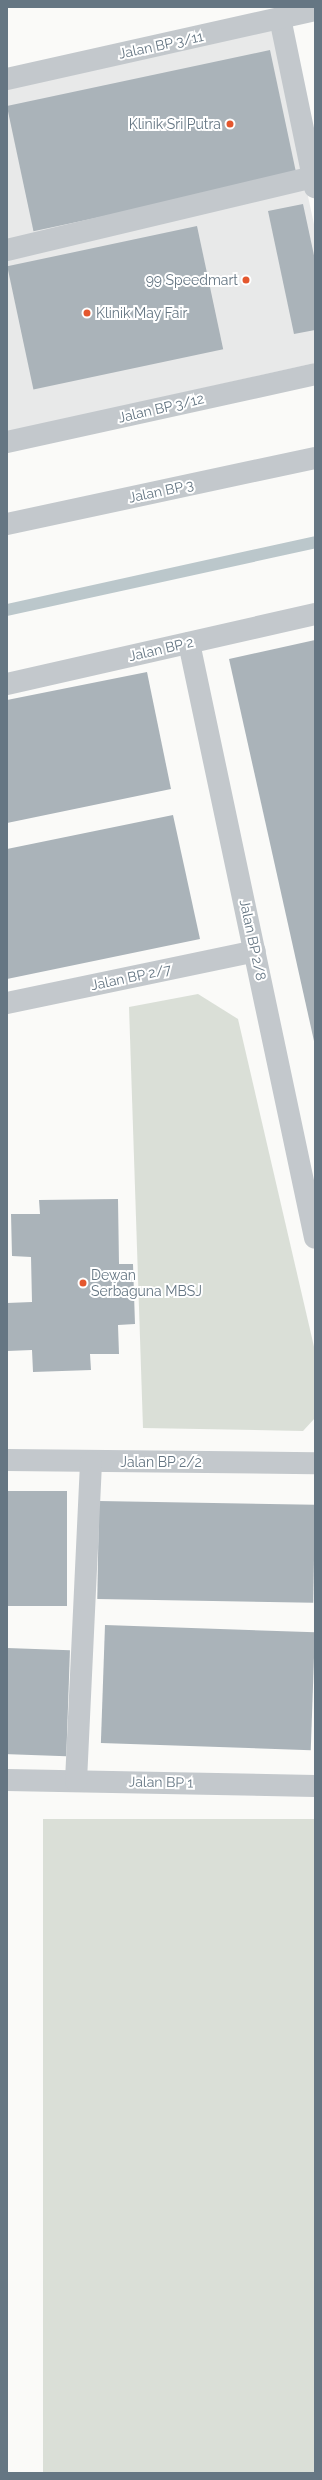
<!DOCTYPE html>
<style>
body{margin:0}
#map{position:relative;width:322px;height:2480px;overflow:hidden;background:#fafaf8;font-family:Raleway,sans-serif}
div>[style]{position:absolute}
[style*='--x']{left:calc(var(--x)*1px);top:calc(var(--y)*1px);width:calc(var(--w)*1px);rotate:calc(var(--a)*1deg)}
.built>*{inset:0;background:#e8e9e9}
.green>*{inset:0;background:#dadfd7;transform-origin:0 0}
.stream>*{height:12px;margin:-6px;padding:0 6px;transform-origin:6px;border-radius:6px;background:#bbc7cb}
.building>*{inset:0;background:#aab3b9;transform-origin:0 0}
.minor>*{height:22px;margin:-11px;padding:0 11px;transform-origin:11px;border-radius:11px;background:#c3c8cc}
.dots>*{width:11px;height:11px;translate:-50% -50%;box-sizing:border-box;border:2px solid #fff;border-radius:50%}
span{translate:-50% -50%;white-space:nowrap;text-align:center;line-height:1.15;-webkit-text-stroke:4px #fff;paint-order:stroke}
.street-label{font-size:14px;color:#657683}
.poi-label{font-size:14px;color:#657683}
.right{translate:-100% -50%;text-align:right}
.left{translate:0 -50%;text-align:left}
.frame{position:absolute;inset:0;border:8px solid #657683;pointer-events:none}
</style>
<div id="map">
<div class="built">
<i style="clip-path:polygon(272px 29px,315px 229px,315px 363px,7px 432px,7px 88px)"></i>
</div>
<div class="green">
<i style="clip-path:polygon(198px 994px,238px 1019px,315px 1351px,315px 1418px,303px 1431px,143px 1428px,129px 1007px)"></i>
<i style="left:43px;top:1819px;width:272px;height:654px"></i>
</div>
<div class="stream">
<i style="--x:7;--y:610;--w:315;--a:-12.4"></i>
</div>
<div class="building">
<i style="left:270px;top:50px;width:128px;height:269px;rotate:78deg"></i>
<i style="clip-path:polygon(303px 204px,315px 260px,315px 330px,294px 334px,268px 211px)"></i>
<i style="left:197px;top:226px;width:126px;height:194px;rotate:78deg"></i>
<i style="clip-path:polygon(315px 640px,315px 1041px,314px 1041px,229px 659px)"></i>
<i style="clip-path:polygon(147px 672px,171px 789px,7px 823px,7px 700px)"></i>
<i style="clip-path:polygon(173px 815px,200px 939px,7px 979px,7px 849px)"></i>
<i style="clip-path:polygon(118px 1199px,119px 1264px,133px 1264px,135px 1324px,118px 1325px,119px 1354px,90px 1354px,91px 1370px,33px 1372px,32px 1350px,7px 1351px,7px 1303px,32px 1302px,31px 1257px,12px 1256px,11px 1214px,40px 1214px,39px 1200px)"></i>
<i style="left:7px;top:1491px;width:60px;height:115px"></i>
<i style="left:99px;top:1501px;width:216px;height:98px;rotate:1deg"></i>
<i style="left:105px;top:1625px;width:210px;height:118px;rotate:2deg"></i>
<i style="left:7px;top:1648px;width:63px;height:106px;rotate:2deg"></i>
</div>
<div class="minor">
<i style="--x:280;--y:18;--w:173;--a:78.3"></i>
<i style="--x:7;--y:79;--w:316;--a:-12.6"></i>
<i style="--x:7;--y:250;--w:315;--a:-13.4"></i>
<i style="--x:7;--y:442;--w:315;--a:-12.4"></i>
<i style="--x:7;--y:524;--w:315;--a:-12.1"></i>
<i style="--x:189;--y:643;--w:608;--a:78.04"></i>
<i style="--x:7;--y:684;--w:316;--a:-12.8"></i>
<i style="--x:7;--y:1003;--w:253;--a:-11.8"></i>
<i style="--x:7;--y:1460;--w:308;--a:0.6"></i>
<i style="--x:7;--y:1780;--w:308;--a:1.1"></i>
<i style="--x:76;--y:1781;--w:319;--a:-87.3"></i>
</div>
<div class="dots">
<i style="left:230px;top:124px;background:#e4572e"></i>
<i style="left:246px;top:280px;background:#e4572e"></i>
<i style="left:87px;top:313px;background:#e4572e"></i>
<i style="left:83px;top:1283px;background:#e4572e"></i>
</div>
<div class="street-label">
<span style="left:161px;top:45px;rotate:-12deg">Jalan BP 3/11</span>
<span style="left:161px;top:408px;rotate:-13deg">Jalan BP 3/12</span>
<span style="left:161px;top:491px;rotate:-12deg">Jalan BP 3</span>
<span style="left:161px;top:649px;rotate:-13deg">Jalan BP 2</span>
<span style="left:253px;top:940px;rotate:78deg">Jalan BP 2/8</span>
<span style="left:131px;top:977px;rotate:-12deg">Jalan BP 2/7</span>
<span style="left:161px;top:1462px">Jalan BP 2/2</span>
<span style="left:161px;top:1782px;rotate:1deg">Jalan BP 1</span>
</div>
<div class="poi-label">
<span class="right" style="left:221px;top:124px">Klinik Sri Putra</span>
<span class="right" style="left:238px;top:280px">99 Speedmart</span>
<span class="left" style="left:96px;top:313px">Klinik May Fair</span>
<span class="left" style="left:91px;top:1283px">Dewan<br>Serbaguna MBSJ</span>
</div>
<div class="frame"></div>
</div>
